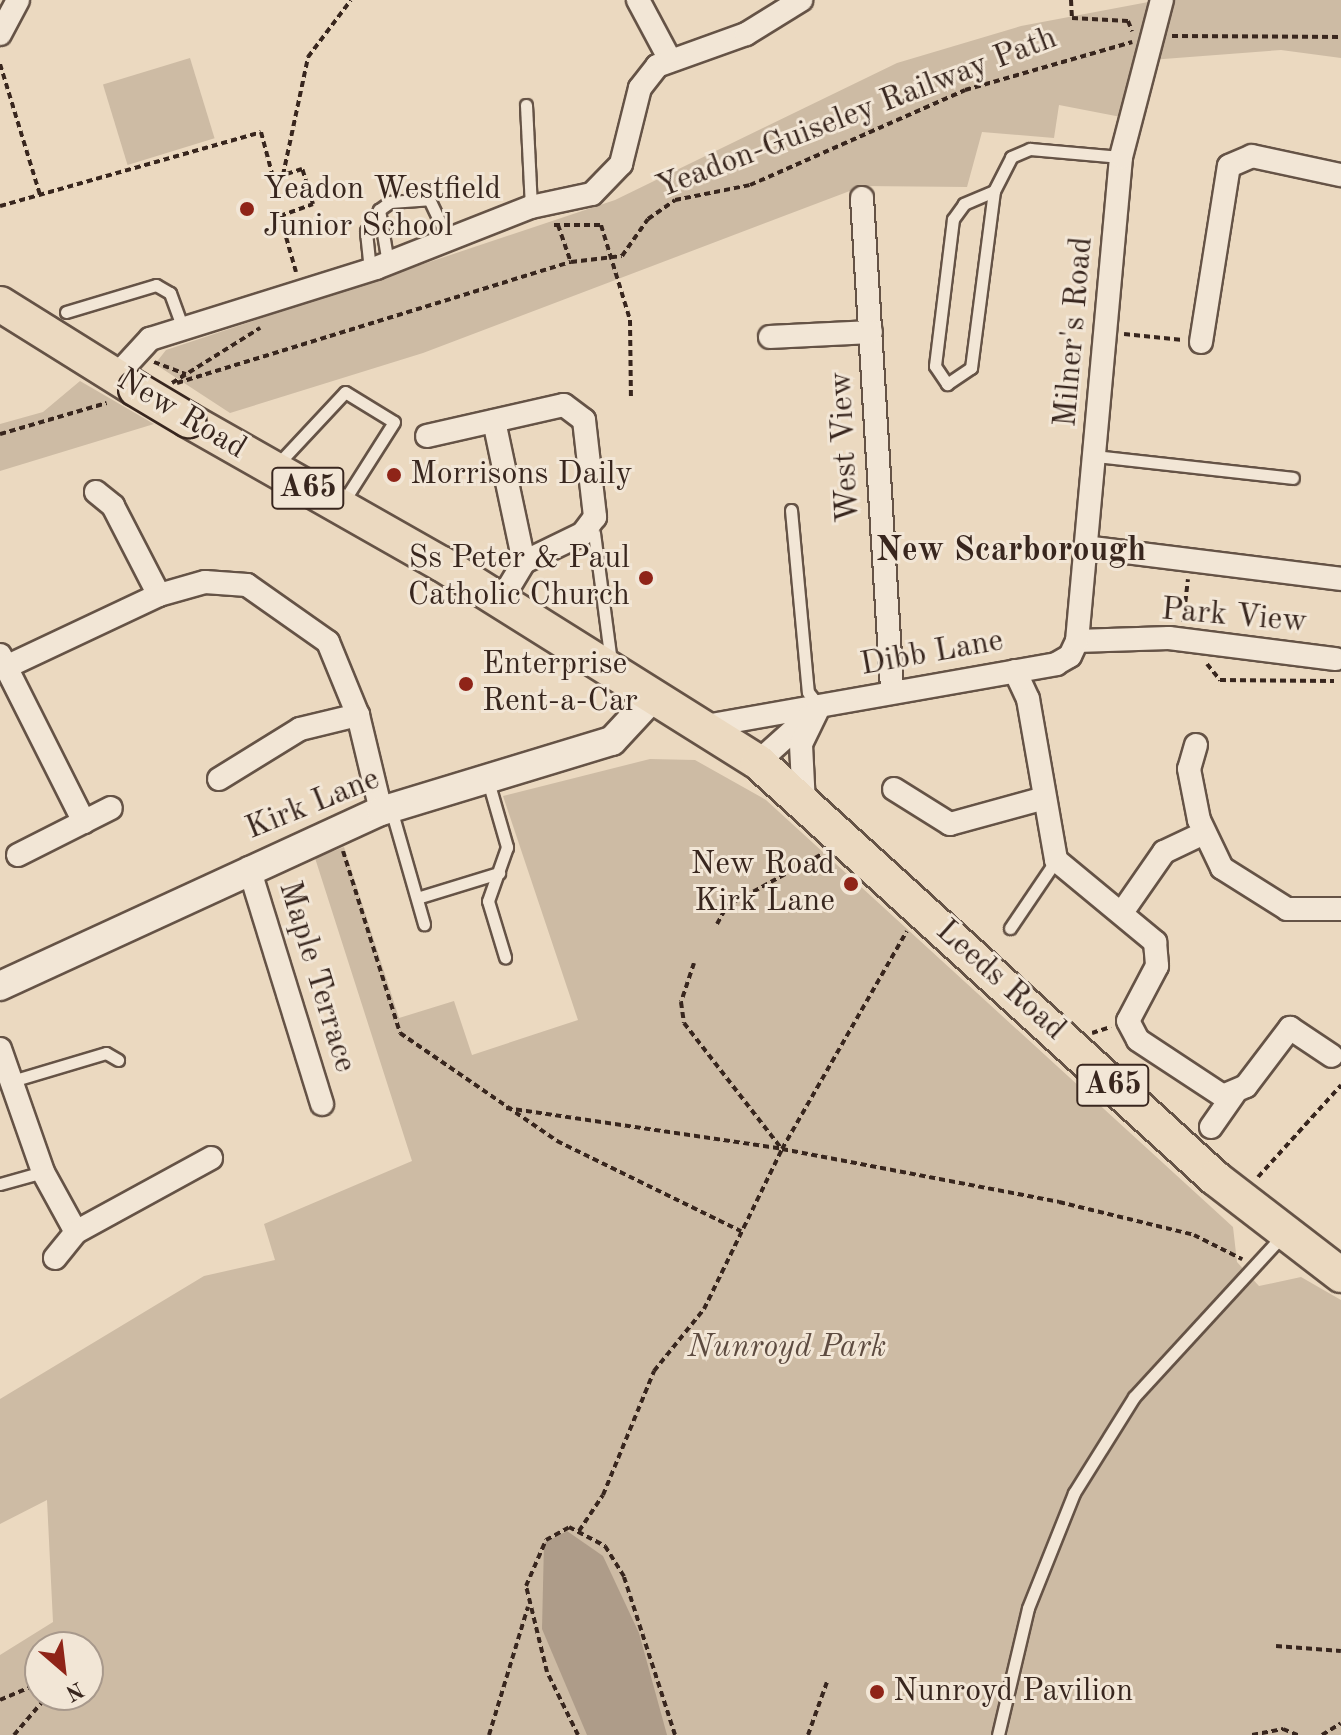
<!DOCTYPE html>
<style>
body{margin:0}
#map{position:relative;width:1341px;height:1735px;overflow:hidden;background:#ebd9c0;font-family:"Old Standard TT",serif}
div>[style]{position:absolute}
[style*='--x']{left:calc(var(--x)*1px);top:calc(var(--y)*1px);width:calc(var(--w)*1px);rotate:calc(var(--a)*1deg)}
.green>*{inset:0;background:#cdbba4;transform-origin:0 0}
.water>*{inset:0;background:#ae9c89}
.path>*{height:4px;margin-top:-2px;transform-origin:0;background:repeating-linear-gradient(90deg,#38261e 0 6px,transparent 0 10px)}
.roads{filter:drop-shadow(2px 0 #655346) drop-shadow(-2px 0 #655346) drop-shadow(0 2px #655346) drop-shadow(0 -2px #655346)}
.service>*{height:11px;margin:-5.5px;padding:0 5.5px;transform-origin:5.5px;border-radius:5.5px;background:#f2e6d6}
.minor>*{height:22px;margin:-11px;padding:0 11px;transform-origin:11px;border-radius:11px;background:#f2e6d6}
.tertiary>*{height:28px;margin:-14px;padding:0 14px;transform-origin:14px;border-radius:14px;background:#f2e6d6}
.primary>*{height:34px;margin:-17px;padding:0 17px;transform-origin:17px;border-radius:17px;background:#ebd9c0}
.bridges{filter:drop-shadow(2px 0 #38261e) drop-shadow(-2px 0 #38261e) drop-shadow(0 2px #38261e) drop-shadow(0 -2px #38261e)}
.primary-bridge>*{height:34px;margin:-17px;padding:0 17px;transform-origin:17px;border-radius:17px;background:#ebd9c0}
.dots>*{width:22px;height:22px;translate:-50% -50%;box-sizing:border-box;border:4px solid #f2e6d6;border-radius:50%}
span{translate:-50% -50%;white-space:nowrap;text-align:center;line-height:1.15;-webkit-text-stroke:6px #f2e6d6;paint-order:stroke}
.shield-label span{padding:2px 6px;background:#f2e6d6;border:2px solid;border-radius:6px;-webkit-text-stroke-width:0}
.shield-label{font-size:30px;color:#38261e;font-weight:700}
.street-label{font-size:32px;color:#38261e}
.poi-label{font-size:32px;color:#38261e}
.left{translate:0 -50%;text-align:left}
.right{translate:-100% -50%;text-align:right}
.park-label{font-size:32px;color:#5d4b40;font-style:italic}
.neighbourhood-label{font-size:34px;color:#38261e;font-weight:700}
.north{position:absolute;left:24px;top:1631px;width:80px;height:80px;box-sizing:border-box;background:#f2e6d6;border:2px solid #a8998c;border-radius:50%;rotate:152deg;font-size:22px;font-weight:700;line-height:32px;text-align:center;color:#38261e}
.north::after{content:'';display:block;margin:auto;width:28px;height:36px;background:#8f2418;clip-path:polygon(50% 0,100% 100%,50% 72%,0 100%)}
</style>
<div id="map">
<div class="green">
<i style="clip-path:polygon(1159px 0,1341px 0,1341px 58px,1281px 50px,1137px 61px,1121px 117px,1059px 105px,1054px 138px,982px 132px,967px 187px,863px 186px,423px 353px,230px 413px,155px 364px,166px 350px,615px 200px,897px 63px,1021px 26px)"></i>
<i style="left:190px;top:58px;width:84px;height:91px;rotate:73deg"></i>
<i style="clip-path:polygon(80px 381px,154px 424px,0 471px,0 424px,43px 412px)"></i>
<i style="clip-path:polygon(evenodd,650px 759px,695px 760px,766px 800px,1233px 1227px,1237px 1262px,1259px 1286px,1301px 1277px,1341px 1300px,1341px 1735px,0 1735px,0 1655px,53px 1622px,47px 1500px,0 1524px,0 1399px,204px 1276px,275px 1260px,264px 1224px,412px 1161px,315px 858px,344px 847px,399px 1018px,454px 1001px,472px 1055px,578px 1020px,503px 796px,650px 759px,40px 1647px,88px 1647px,88px 1695px,40px 1695px,40px 1647px)"></i>
</div>
<div class="water">
<i style="clip-path:polygon(567px 1531px,603px 1556px,639px 1633px,667px 1735px,587px 1735px,542px 1629px,544px 1543px)"></i>
</div>
<div class="path">
<i style="--x:1071;--y:0;--w:18;--a:87"></i>
<i style="--x:1072;--y:18;--w:56;--a:3.1"></i>
<i style="--x:1128;--y:21;--w:11;--a:68"></i>
<i style="--x:1172;--y:36;--w:169;--a:0.3"></i>
<i style="--x:0;--y:64;--w:137;--a:73"></i>
<i style="--x:0;--y:206;--w:271;--a:-15.8"></i>
<i style="--x:261;--y:132;--w:47;--a:75.1"></i>
<i style="--x:273;--y:177;--w:10;--a:-11"></i>
<i style="--x:554;--y:225;--w:47;--a:0"></i>
<i style="--x:601;--y:225;--w:99;--a:73"></i>
<i style="--x:630;--y:320;--w:78;--a:89.3"></i>
<i style="--x:558;--y:225;--w:39;--a:71"></i>
<i style="--x:296;--y:272;--w:58;--a:-105.9"></i>
<i style="--x:280;--y:216;--w:35;--a:-20"></i>
<i style="--x:313;--y:204;--w:37;--a:-107"></i>
<i style="--x:302;--y:169;--w:20;--a:162"></i>
<i style="--x:283;--y:175;--w:121;--a:-78"></i>
<i style="--x:308;--y:57;--w:71;--a:-53"></i>
<i style="--x:1124;--y:334;--w:59;--a:5.8"></i>
<i style="--x:154;--y:362;--w:34;--a:21"></i>
<i style="--x:172;--y:383;--w:104;--a:-32"></i>
<i style="--x:177;--y:383;--w:412;--a:-17.1"></i>
<i style="--x:571;--y:262;--w:51;--a:-6.7"></i>
<i style="--x:622;--y:256;--w:45;--a:-54.9"></i>
<i style="--x:648;--y:219;--w:33;--a:-35"></i>
<i style="--x:675;--y:200;--w:76;--a:-11.3"></i>
<i style="--x:750;--y:185;--w:235;--a:-23.8"></i>
<i style="--x:965;--y:90;--w:174;--a:-16"></i>
<i style="--x:0;--y:434;--w:111;--a:-16.2"></i>
<i style="--x:1183;--y:622;--w:43;--a:-83.4"></i>
<i style="--x:1207;--y:664;--w:21;--a:51"></i>
<i style="--x:1220;--y:680;--w:114;--a:0.5"></i>
<i style="--x:343;--y:851;--w:191;--a:72.6"></i>
<i style="--x:400;--y:1033;--w:191;--a:34.5"></i>
<i style="--x:557;--y:1141;--w:205;--a:26.1"></i>
<i style="--x:717;--y:924;--w:21;--a:-61"></i>
<i style="--x:727;--y:906;--w:108;--a:-28.7"></i>
<i style="--x:694;--y:963;--w:41;--a:108.4"></i>
<i style="--x:681;--y:1002;--w:21;--a:82"></i>
<i style="--x:684;--y:1023;--w:158;--a:52.2"></i>
<i style="--x:1092;--y:1033;--w:20;--a:-18"></i>
<i style="--x:506;--y:1108;--w:279;--a:8.4"></i>
<i style="--x:782;--y:1149;--w:282;--a:10.8"></i>
<i style="--x:1059;--y:1202;--w:139;--a:13.7"></i>
<i style="--x:1194;--y:1235;--w:54;--a:26.6"></i>
<i style="--x:1258;--y:1177;--w:124;--a:-47.9"></i>
<i style="--x:579;--y:1531;--w:43;--a:-56.3"></i>
<i style="--x:603;--y:1495;--w:134;--a:-67.6"></i>
<i style="--x:654;--y:1371;--w:80;--a:-51.1"></i>
<i style="--x:704;--y:1309;--w:178;--a:-64"></i>
<i style="--x:782;--y:1149;--w:251;--a:-60.2"></i>
<i style="--x:1276;--y:1646;--w:65;--a:4.4"></i>
<i style="--x:0;--y:1700;--w:43;--a:-23"></i>
<i style="--x:14;--y:1735;--w:52;--a:-49.6"></i>
<i style="--x:489;--y:1735;--w:134;--a:-73.1"></i>
<i style="--x:578;--y:1735;--w:70;--a:-116.2"></i>
<i style="--x:547;--y:1672;--w:89;--a:-103.7"></i>
<i style="--x:526;--y:1586;--w:50;--a:-66.5"></i>
<i style="--x:546;--y:1540;--w:26;--a:-29"></i>
<i style="--x:569;--y:1527;--w:41;--a:27.8"></i>
<i style="--x:605;--y:1546;--w:36;--a:58"></i>
<i style="--x:624;--y:1577;--w:166;--a:72.1"></i>
<i style="--x:808;--y:1735;--w:56;--a:-70.3"></i>
<i style="--x:1252;--y:1735;--w:32;--a:-11"></i>
<i style="--x:1283;--y:1729;--w:16;--a:22"></i>
<i style="--x:1322;--y:1735;--w:22;--a:-32"></i>
</div>
<div class="roads">
<div class="service">
<i style="--x:526;--y:105;--w:102;--a:87.2"></i>
<i style="--x:994;--y:191;--w:33;--a:157"></i>
<i style="--x:964;--y:204;--w:19;--a:126"></i>
<i style="--x:953;--y:219;--w:148;--a:97"></i>
<i style="--x:935;--y:366;--w:22;--a:56"></i>
<i style="--x:947;--y:384;--w:29;--a:-34"></i>
<i style="--x:971;--y:368;--w:178;--a:-82.6"></i>
<i style="--x:994;--y:191;--w:38;--a:-63"></i>
<i style="--x:1011;--y:157;--w:21;--a:-23"></i>
<i style="--x:1030;--y:149;--w:91;--a:5"></i>
<i style="--x:388;--y:263;--w:54;--a:-99.6"></i>
<i style="--x:379;--y:210;--w:14;--a:-36"></i>
<i style="--x:390;--y:202;--w:39;--a:-4"></i>
<i style="--x:429;--y:199;--w:44;--a:64.6"></i>
<i style="--x:370;--y:270;--w:39;--a:-96"></i>
<i style="--x:366;--y:231;--w:25;--a:-58"></i>
<i style="--x:66;--y:312;--w:94;--a:-16.7"></i>
<i style="--x:156;--y:285;--w:16;--a:30"></i>
<i style="--x:170;--y:293;--w:38;--a:70"></i>
<i style="--x:1095;--y:456;--w:199;--a:6.3"></i>
<i style="--x:276;--y:466;--w:101;--a:-47"></i>
<i style="--x:345;--y:392;--w:57;--a:31.5"></i>
<i style="--x:394;--y:422;--w:97;--a:122.4"></i>
<i style="--x:791;--y:510;--w:183;--a:84.7"></i>
<i style="--x:808;--y:692;--w:18;--a:52"></i>
<i style="--x:594;--y:533;--w:131;--a:82.5"></i>
<i style="--x:488;--y:781;--w:69;--a:73.9"></i>
<i style="--x:507;--y:847;--w:57;--a:109.4"></i>
<i style="--x:488;--y:901;--w:59;--a:73.1"></i>
<i style="--x:391;--y:809;--w:120;--a:74"></i>
<i style="--x:417;--y:898;--w:86;--a:-17"></i>
<i style="--x:1010;--y:928;--w:82;--a:-55.9"></i>
<i style="--x:12;--y:1081;--w:98;--a:-16.6"></i>
<i style="--x:106;--y:1053;--w:14;--a:30"></i>
<i style="--x:0;--y:1184;--w:45;--a:-15.6"></i>
<i style="--x:998;--y:1735;--w:130;--a:-76.7"></i>
<i style="--x:1028;--y:1608;--w:124;--a:-68.2"></i>
<i style="--x:1074;--y:1493;--w:113;--a:-58"></i>
<i style="--x:1134;--y:1397;--w:219;--a:-47.4"></i>
</div>
<div class="minor">
<i style="--x:638;--y:0;--w:66;--a:61.9"></i>
<i style="--x:0;--y:34;--w:38;--a:-62"></i>
<i style="--x:862;--y:198;--w:495;--a:86.5"></i>
<i style="--x:770;--y:337;--w:101;--a:-2.8"></i>
<i style="--x:1201;--y:342;--w:178;--a:-81"></i>
<i style="--x:1229;--y:166;--w:25;--a:-23"></i>
<i style="--x:1252;--y:156;--w:91;--a:12.1"></i>
<i style="--x:115;--y:377;--w:52;--a:-47.4"></i>
<i style="--x:150;--y:339;--w:237;--a:-17.4"></i>
<i style="--x:376;--y:268;--w:167;--a:-21.5"></i>
<i style="--x:531;--y:207;--w:62;--a:-12"></i>
<i style="--x:592;--y:194;--w:42;--a:-46"></i>
<i style="--x:621;--y:164;--w:78;--a:-76"></i>
<i style="--x:640;--y:88;--w:28;--a:-52"></i>
<i style="--x:657;--y:66;--w:95;--a:-19.8"></i>
<i style="--x:746;--y:34;--w:65;--a:-31.7"></i>
<i style="--x:494;--y:421;--w:144;--a:78"></i>
<i style="--x:524;--y:562;--w:47;--a:121"></i>
<i style="--x:427;--y:436;--w:140;--a:-12.8"></i>
<i style="--x:564;--y:405;--w:25;--a:37"></i>
<i style="--x:584;--y:420;--w:98;--a:83.5"></i>
<i style="--x:595;--y:517;--w:21;--a:127"></i>
<i style="--x:582;--y:534;--w:64;--a:154.2"></i>
<i style="--x:96;--y:492;--w:22;--a:39"></i>
<i style="--x:113;--y:506;--w:100;--a:62.7"></i>
<i style="--x:1085;--y:547;--w:258;--a:7.1"></i>
<i style="--x:1077;--y:641;--w:92;--a:-1.9"></i>
<i style="--x:1169;--y:638;--w:168;--a:7.2"></i>
<i style="--x:0;--y:655;--w:187;--a:63.3"></i>
<i style="--x:6;--y:667;--w:169;--a:-25.2"></i>
<i style="--x:159;--y:595;--w:48;--a:-15.8"></i>
<i style="--x:205;--y:582;--w:42;--a:4.1"></i>
<i style="--x:247;--y:585;--w:99;--a:35.1"></i>
<i style="--x:328;--y:642;--w:79;--a:67.7"></i>
<i style="--x:358;--y:715;--w:99;--a:76.5"></i>
<i style="--x:1015;--y:671;--w:31;--a:65"></i>
<i style="--x:1028;--y:699;--w:163;--a:80.1"></i>
<i style="--x:1056;--y:860;--w:129;--a:39.6"></i>
<i style="--x:1155;--y:942;--w:24;--a:85"></i>
<i style="--x:1157;--y:966;--w:62;--a:117.8"></i>
<i style="--x:1128;--y:1021;--w:21;--a:62"></i>
<i style="--x:1138;--y:1040;--w:102;--a:33.4"></i>
<i style="--x:1223;--y:1096;--w:25;--a:-23"></i>
<i style="--x:1246;--y:1086;--w:73;--a:-52.8"></i>
<i style="--x:1290;--y:1028;--w:50;--a:33.7"></i>
<i style="--x:700;--y:727;--w:362;--a:-10"></i>
<i style="--x:1056;--y:664;--w:16;--a:-30"></i>
<i style="--x:1070;--y:656;--w:17;--a:-65"></i>
<i style="--x:1077;--y:641;--w:486;--a:-84.8"></i>
<i style="--x:1121;--y:157;--w:162;--a:-75.4"></i>
<i style="--x:1196;--y:745;--w:25;--a:106"></i>
<i style="--x:1189;--y:769;--w:52;--a:78.9"></i>
<i style="--x:1199;--y:820;--w:53;--a:64.4"></i>
<i style="--x:1222;--y:868;--w:77;--a:32.2"></i>
<i style="--x:1287;--y:909;--w:54;--a:0"></i>
<i style="--x:758;--y:762;--w:69;--a:-42"></i>
<i style="--x:219;--y:779;--w:95;--a:-31.7"></i>
<i style="--x:300;--y:729;--w:60;--a:-13.6"></i>
<i style="--x:894;--y:789;--w:66;--a:32"></i>
<i style="--x:950;--y:824;--w:94;--a:-15.4"></i>
<i style="--x:804;--y:804;--w:60;--a:-92.9"></i>
<i style="--x:801;--y:744;--w:41;--a:-64.1"></i>
<i style="--x:18;--y:855;--w:104;--a:-26.8"></i>
<i style="--x:249;--y:868;--w:247;--a:72.8"></i>
<i style="--x:1123;--y:911;--w:72;--a:-55.2"></i>
<i style="--x:1164;--y:852;--w:44;--a:-25.4"></i>
<i style="--x:0;--y:1049;--w:130;--a:70.7"></i>
<i style="--x:43;--y:1172;--w:68;--a:61.2"></i>
<i style="--x:76;--y:1232;--w:154;--a:-28.7"></i>
<i style="--x:1211;--y:1127;--w:40;--a:-55.1"></i>
<i style="--x:55;--y:1258;--w:33;--a:-51"></i>
</div>
<div class="tertiary">
<i style="--x:0;--y:986;--w:419;--a:-24.7"></i>
<i style="--x:381;--y:811;--w:241;--a:-16.9"></i>
<i style="--x:612;--y:741;--w:57;--a:-47.1"></i>
</div>
<div class="primary">
<i style="--x:0;--y:304;--w:160;--a:32"></i>
<i style="--x:188;--y:420;--w:292;--a:29.6"></i>
<i style="--x:442;--y:564;--w:373;--a:32.1"></i>
<i style="--x:758;--y:762;--w:618;--a:42.31"></i>
<i style="--x:1215;--y:1178;--w:159;--a:37.6"></i>
</div>
</div>
<div class="bridges">
<div class="primary-bridge">
<i style="--x:136;--y:389;--w:61;--a:30.8"></i>
</div>
</div>
<div class="dots">
<i style="left:247px;top:209px;background:#8f2418"></i>
<i style="left:394px;top:475px;background:#8f2418"></i>
<i style="left:646px;top:578px;background:#8f2418"></i>
<i style="left:466px;top:684px;background:#8f2418"></i>
<i style="left:851px;top:884px;background:#8f2418"></i>
<i style="left:877px;top:1692px;background:#8f2418"></i>
</div>
<div class="shield-label">
<span style="left:308px;top:488px">A65</span>
<span style="left:1113px;top:1085px">A65</span>
</div>
<div class="street-label">
<span style="left:857px;top:114px;rotate:-21deg">Yeadon-Guiseley Railway Path</span>
<span style="left:1075px;top:332px;rotate:-85deg">Milner's Road</span>
<span style="left:181px;top:415px;rotate:31deg">New Road</span>
<span style="left:846px;top:447px;rotate:-93deg">West View</span>
<span style="left:1234px;top:617px;rotate:5deg">Park View</span>
<span style="left:932px;top:654px;rotate:-10deg">Dibb Lane</span>
<span style="left:313px;top:805px;rotate:-22deg">Kirk Lane</span>
<span style="left:316px;top:977px;rotate:73deg">Maple Terrace</span>
<span style="left:1000px;top:981px;rotate:42deg">Leeds Road</span>
</div>
<div class="poi-label">
<span class="left" style="left:263px;top:209px">Yeadon Westfield<br>Junior School</span>
<span class="left" style="left:410px;top:475px">Morrisons Daily</span>
<span class="right" style="left:630px;top:578px">Ss Peter &amp; Paul<br>Catholic Church</span>
<span class="left" style="left:482px;top:684px">Enterprise<br>Rent-a-Car</span>
<span class="right" style="left:835px;top:884px">New Road<br>Kirk Lane</span>
<span class="left" style="left:893px;top:1692px">Nunroyd Pavilion</span>
</div>
<div class="park-label">
<span style="left:787px;top:1348px">Nunroyd Park</span>
</div>
<div class="neighbourhood-label">
<span style="left:1011px;top:552px">New Scarborough</span>
</div>
<div class="north">N</div>
</div>
